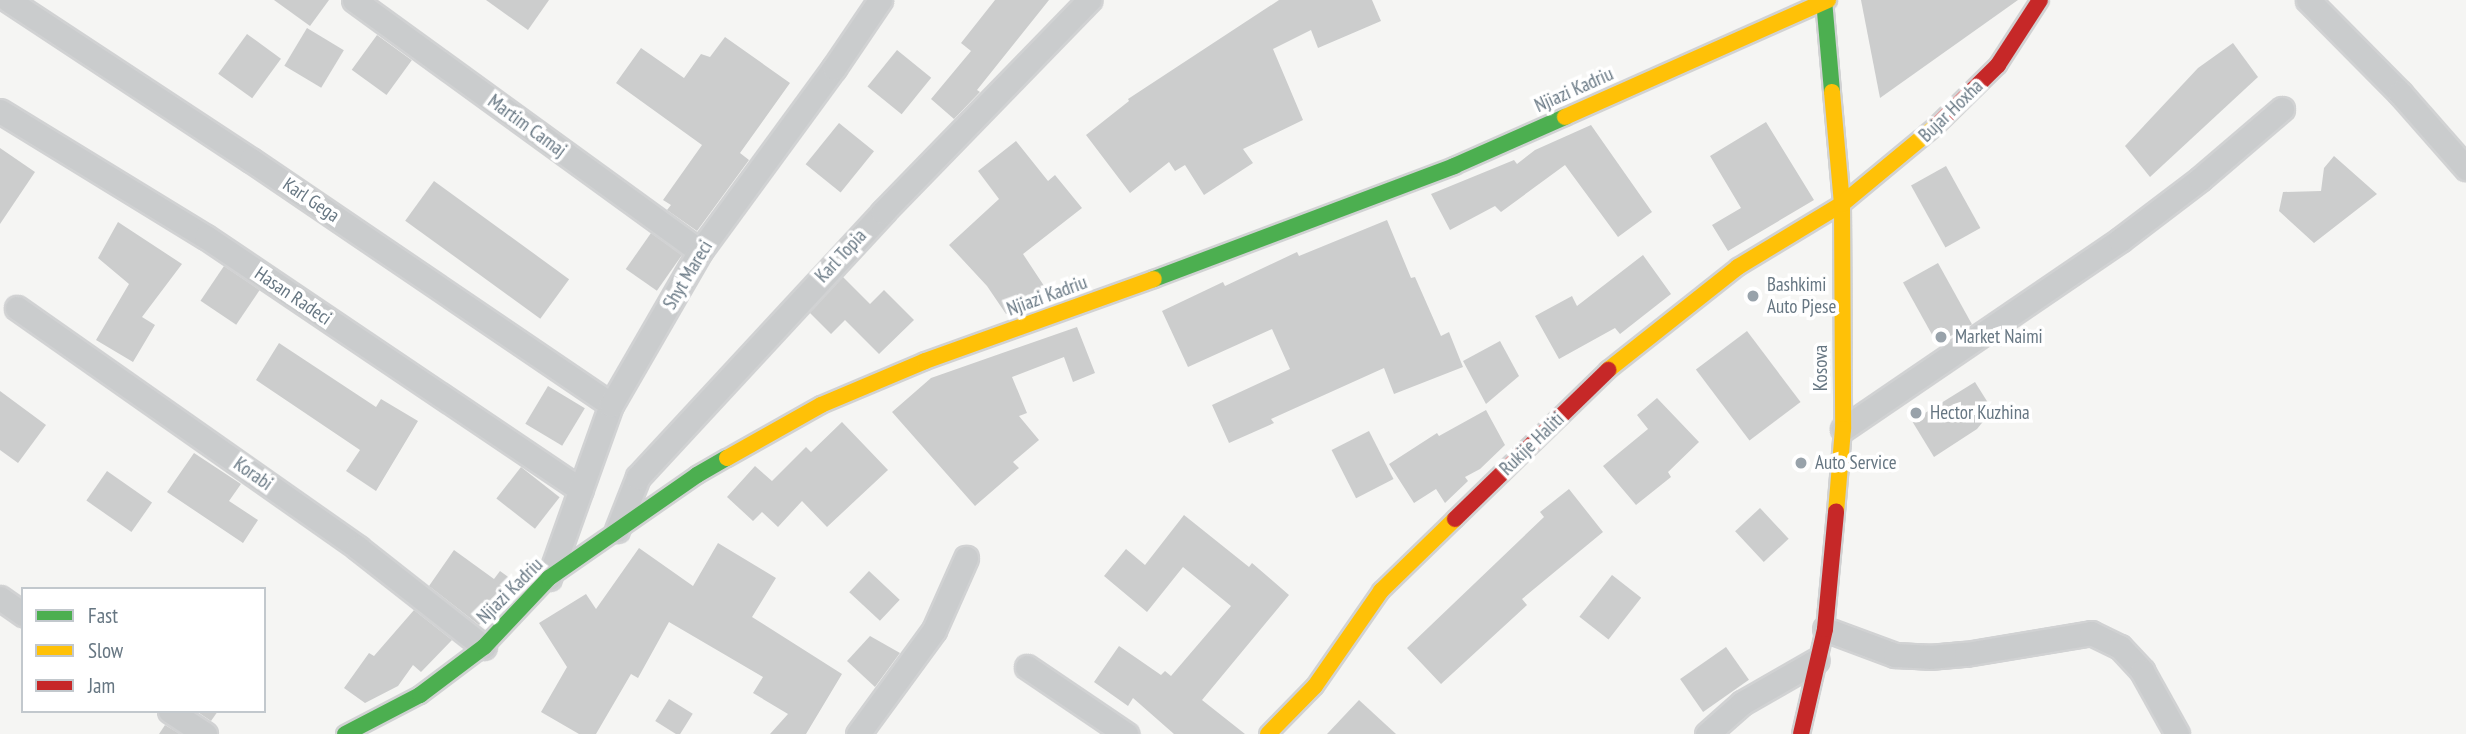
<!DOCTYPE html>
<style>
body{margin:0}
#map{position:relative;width:2466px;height:734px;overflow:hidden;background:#f5f5f3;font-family:"PT Sans Narrow",sans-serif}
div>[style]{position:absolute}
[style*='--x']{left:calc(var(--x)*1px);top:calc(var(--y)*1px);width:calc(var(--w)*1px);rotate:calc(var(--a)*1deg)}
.building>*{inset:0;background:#cccdcd;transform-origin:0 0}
.roads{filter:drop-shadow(2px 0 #d1d2d3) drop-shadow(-2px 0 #d1d2d3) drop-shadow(0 2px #d1d2d3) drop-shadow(0 -2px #d1d2d3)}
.street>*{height:23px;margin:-11.5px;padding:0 11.5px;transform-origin:11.5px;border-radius:11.5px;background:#cacccd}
.fast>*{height:16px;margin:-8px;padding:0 8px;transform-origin:8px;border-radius:8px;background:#4caf50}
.slow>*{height:16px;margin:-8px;padding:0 8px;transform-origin:8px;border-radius:8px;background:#ffc107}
.jam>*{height:16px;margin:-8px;padding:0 8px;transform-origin:8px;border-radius:8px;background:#c62828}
.dots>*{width:19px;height:19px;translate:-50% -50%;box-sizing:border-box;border:4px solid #fff;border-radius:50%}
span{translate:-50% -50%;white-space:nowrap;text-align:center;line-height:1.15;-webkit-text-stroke:7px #fff;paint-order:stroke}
.street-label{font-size:19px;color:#667682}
.poi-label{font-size:19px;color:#667682}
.left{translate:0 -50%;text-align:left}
.legend{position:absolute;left:21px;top:587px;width:245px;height:126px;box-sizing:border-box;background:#fff;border:2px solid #c2c8cd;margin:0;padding:9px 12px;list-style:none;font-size:21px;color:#667682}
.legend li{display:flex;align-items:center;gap:14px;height:35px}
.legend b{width:35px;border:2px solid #c2c8cd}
</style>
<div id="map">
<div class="building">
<i style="clip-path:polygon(274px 0,329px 0,310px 26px)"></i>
<i style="clip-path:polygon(486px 0,549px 0,528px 30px)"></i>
<i style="clip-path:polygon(995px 0,1049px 0,977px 90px,980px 92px,954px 119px,931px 99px,971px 51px,961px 43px)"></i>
<i style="clip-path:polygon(1279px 0,1372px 0,1381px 21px,1318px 48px,1311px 30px,1273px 49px,1303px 120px,1243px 149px,1253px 163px,1204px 195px,1185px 165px,1175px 171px,1169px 162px,1130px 193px,1086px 135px,1129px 101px,1128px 99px)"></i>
<i style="clip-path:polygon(1861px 0,2018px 0,1880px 98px)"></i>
<i style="left:307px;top:28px;width:43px;height:44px;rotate:31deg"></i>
<i style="left:247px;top:34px;width:42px;height:49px;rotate:36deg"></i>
<i style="left:377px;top:35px;width:43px;height:43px;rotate:36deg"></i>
<i style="clip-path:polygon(725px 37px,790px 83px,740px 153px,749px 160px,697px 231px,667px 210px,671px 205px,663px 200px,702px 145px,616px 83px,641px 48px,684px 78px,701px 54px,710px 57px)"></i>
<i style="clip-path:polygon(2233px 43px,2258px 77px,2150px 177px,2125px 146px,2198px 68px)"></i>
<i style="left:897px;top:50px;width:44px;height:47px;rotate:39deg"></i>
<i style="clip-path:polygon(1766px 122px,1814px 200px,1728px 251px,1712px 225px,1741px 208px,1710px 156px)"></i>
<i style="left:839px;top:123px;width:45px;height:53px;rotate:39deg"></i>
<i style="clip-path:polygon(1591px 125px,1652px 212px,1618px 237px,1565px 165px,1501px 212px,1495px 206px,1450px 230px,1431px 194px,1514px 160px,1517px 164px,1535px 150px)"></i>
<i style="clip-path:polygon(1016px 141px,1048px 181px,1055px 175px,1082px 208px,1023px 254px,1052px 298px,1006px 314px,987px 286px,949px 245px,999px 199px,978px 171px)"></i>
<i style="clip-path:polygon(0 148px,35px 172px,0 224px)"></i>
<i style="clip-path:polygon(2334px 156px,2377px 194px,2314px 243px,2279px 211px,2283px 192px,2321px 191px,2324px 168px)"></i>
<i style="left:1946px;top:166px;width:71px;height:40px;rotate:61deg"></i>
<i style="left:434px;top:181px;width:167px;height:49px;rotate:36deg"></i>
<i style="clip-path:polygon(1387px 220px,1411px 278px,1415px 277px,1441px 336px,1449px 332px,1463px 367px,1394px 394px,1384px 368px,1271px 419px,1274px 423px,1229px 443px,1212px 405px,1290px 369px,1272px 329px,1188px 367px,1162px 311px,1223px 282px,1225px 286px,1297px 252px,1299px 256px)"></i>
<i style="clip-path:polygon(118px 222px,182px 264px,142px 317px,155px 325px,133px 362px,96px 340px,129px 284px,98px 258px)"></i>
<i style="left:651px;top:233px;width:38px;height:44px;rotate:35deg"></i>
<i style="clip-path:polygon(1643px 255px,1671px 294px,1620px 334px,1615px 328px,1559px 359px,1535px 316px,1572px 296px,1577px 306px)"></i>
<i style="left:1938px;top:263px;width:70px;height:40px;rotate:61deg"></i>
<i style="left:224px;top:266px;width:43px;height:42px;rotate:34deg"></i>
<i style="clip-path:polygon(842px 276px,870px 304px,884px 290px,914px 320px,879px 354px,845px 320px,831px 334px,809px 312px)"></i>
<i style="clip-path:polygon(1077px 327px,1095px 373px,1073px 382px,1064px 357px,1012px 377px,1027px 413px,1019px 416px,1039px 440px,1013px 462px,1019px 468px,975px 506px,892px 412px,931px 378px)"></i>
<i style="left:1747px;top:331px;width:89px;height:64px;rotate:53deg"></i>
<i style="clip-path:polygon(1500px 341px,1519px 376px,1486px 404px,1463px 361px)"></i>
<i style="clip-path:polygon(279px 343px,376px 407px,381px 399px,418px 421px,376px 491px,346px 471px,360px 450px,256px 380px)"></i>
<i style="clip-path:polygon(1975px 382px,1990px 406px,1986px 418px,1977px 429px,1934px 457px,1912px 421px)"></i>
<i style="left:548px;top:386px;width:43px;height:44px;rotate:31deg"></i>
<i style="clip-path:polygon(0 391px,46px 425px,18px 463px,0 450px)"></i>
<i style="clip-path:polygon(1657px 398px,1699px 442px,1668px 472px,1671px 477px,1636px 505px,1603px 466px,1648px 429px,1637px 415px)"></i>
<i style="clip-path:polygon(1486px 410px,1505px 445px,1480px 469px,1465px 477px,1468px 481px,1445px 503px,1436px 489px,1414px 503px,1389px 464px,1437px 433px,1439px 436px)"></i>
<i style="clip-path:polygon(842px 422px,888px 470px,827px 527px,802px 501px,778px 527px,762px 512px,753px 521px,727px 497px,755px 466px,772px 481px,806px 447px,811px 452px)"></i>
<i style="left:1369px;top:431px;width:54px;height:42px;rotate:63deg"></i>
<i style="clip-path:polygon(194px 453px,241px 484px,229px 501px,258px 520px,243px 543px,167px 492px)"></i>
<i style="left:521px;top:467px;width:49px;height:40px;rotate:38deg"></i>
<i style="left:107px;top:471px;width:55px;height:36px;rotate:35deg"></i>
<i style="clip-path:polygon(1569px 489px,1603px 532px,1522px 599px,1527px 605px,1441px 684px,1407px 648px,1544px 517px,1540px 512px)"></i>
<i style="left:1760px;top:508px;width:42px;height:34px;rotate:47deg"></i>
<i style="clip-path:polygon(1184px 515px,1249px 567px,1252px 563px,1289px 595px,1202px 700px,1245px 734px,1174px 734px,1133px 698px,1128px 706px,1094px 682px,1119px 646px,1161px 675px,1165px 671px,1171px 676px,1231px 606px,1183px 567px,1147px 612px,1104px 576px,1126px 549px,1145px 565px)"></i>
<i style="clip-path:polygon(718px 543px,776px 578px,752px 617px,842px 674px,806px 734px,770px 734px,788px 714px,753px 693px,763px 677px,669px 622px,638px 678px,631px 674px,596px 734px,579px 734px,541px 712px,567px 667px,539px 623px,586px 594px,596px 609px,639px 548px,693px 586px)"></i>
<i style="clip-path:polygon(454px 550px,494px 579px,500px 571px,518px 584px,479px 625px,429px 586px)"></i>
<i style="left:869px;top:571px;width:42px;height:29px;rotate:43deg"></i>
<i style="left:1612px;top:575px;width:37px;height:53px;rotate:38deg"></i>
<i style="clip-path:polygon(414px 610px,452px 640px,421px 672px,413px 665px,398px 686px,365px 703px,344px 688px,369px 653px,374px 656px)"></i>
<i style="clip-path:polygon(870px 636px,900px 653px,875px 687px,847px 661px)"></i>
<i style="left:1726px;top:647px;width:40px;height:56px;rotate:55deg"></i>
<i style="left:669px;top:699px;width:28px;height:26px;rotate:32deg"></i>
<i style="clip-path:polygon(1359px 700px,1396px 734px,1327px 734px)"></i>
<i style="clip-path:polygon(196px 711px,218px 711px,211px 721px)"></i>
<i style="clip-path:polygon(165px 725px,180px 734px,159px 734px)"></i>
</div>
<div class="roads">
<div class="street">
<i style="--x:8;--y:0;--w:291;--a:33.4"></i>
<i style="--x:251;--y:160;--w:435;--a:34.2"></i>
<i style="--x:354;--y:0;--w:427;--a:36"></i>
<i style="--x:2308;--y:0;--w:131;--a:45.3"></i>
<i style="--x:2400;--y:93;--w:100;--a:48.7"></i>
<i style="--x:0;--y:111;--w:241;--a:31.5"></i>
<i style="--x:206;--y:237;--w:452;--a:34"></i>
<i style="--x:17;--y:308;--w:417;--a:35.1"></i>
<i style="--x:358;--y:548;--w:160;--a:38.2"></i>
<i style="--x:1843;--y:429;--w:335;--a:-34.3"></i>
<i style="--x:2120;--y:240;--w:101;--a:-37.3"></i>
<i style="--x:2200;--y:179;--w:108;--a:-40.5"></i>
<i style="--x:617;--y:530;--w:57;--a:-68.4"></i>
<i style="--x:638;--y:477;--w:361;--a:-47.2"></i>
<i style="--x:883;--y:212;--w:296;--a:-45.8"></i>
<i style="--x:549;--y:578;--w:184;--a:-70.3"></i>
<i style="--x:611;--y:405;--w:178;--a:-60"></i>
<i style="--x:700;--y:251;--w:227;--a:-53.8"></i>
<i style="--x:834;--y:68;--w:82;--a:-55.9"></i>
<i style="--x:0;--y:598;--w:28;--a:35"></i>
<i style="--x:1825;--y:629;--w:75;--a:20.4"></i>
<i style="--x:1895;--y:655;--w:34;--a:3"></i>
<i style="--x:1929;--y:657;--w:37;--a:-5"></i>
<i style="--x:1966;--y:654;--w:127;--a:-9.5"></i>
<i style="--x:2091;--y:633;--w:32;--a:26"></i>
<i style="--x:2120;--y:647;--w:33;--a:47"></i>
<i style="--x:2142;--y:671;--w:72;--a:60.9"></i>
<i style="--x:1027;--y:667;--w:120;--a:34.1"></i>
<i style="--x:170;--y:711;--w:42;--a:33.3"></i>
<i style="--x:858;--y:734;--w:129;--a:-53.8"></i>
<i style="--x:934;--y:630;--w:79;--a:-66"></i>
<i style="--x:1707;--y:734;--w:47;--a:-41.5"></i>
<i style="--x:1742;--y:703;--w:86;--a:-29.8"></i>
</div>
<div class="fast">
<i style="--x:1824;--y:0;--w:92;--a:85"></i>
<i style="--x:1154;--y:279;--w:321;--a:-20.6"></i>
<i style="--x:1454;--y:166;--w:121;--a:-23.8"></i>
<i style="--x:345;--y:734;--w:85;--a:-27.5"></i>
<i style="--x:420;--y:695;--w:80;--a:-36.9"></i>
<i style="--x:484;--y:647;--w:95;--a:-46.7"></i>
<i style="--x:549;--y:578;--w:180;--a:-34.8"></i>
<i style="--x:697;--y:475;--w:34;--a:-30"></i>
</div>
<div class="slow">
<i style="--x:1832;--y:92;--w:112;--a:84.9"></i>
<i style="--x:1842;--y:204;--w:225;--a:89.7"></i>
<i style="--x:1843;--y:429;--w:83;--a:94.8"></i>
<i style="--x:1565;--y:117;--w:288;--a:-24"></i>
<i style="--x:1608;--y:370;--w:166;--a:-38.4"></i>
<i style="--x:1738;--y:267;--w:122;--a:-31.2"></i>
<i style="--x:1842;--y:204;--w:124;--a:-39.7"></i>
<i style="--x:727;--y:458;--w:108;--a:-29.4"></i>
<i style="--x:821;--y:405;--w:113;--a:-22.9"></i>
<i style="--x:925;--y:361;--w:243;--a:-19.7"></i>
<i style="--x:1268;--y:734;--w:67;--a:-45.6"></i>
<i style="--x:1315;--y:686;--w:116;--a:-55.2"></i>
<i style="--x:1381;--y:591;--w:103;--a:-44.2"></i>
</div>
<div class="jam">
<i style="--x:1937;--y:125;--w:86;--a:-44.5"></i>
<i style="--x:1998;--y:65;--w:77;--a:-57.1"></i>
<i style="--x:1455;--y:519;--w:214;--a:-44.2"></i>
<i style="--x:1801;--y:734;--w:108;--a:-77.1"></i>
<i style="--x:1825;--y:629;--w:118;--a:-84.6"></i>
</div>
</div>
<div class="dots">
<i style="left:1753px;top:296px;background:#98a2aa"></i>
<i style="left:1941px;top:337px;background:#98a2aa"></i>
<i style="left:1916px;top:413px;background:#98a2aa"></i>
<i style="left:1801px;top:463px;background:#98a2aa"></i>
</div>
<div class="street-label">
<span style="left:1574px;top:90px;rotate:-24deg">Njiazi Kadriu</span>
<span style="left:1951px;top:111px;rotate:-44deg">Bujar Hoxha</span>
<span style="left:527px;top:126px;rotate:36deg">Martim Camaj</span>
<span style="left:311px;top:200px;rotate:34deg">Karl Gega</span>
<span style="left:841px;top:256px;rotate:-47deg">Karl Topia</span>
<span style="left:688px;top:275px;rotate:-59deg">Shyt Mareci</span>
<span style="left:293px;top:296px;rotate:34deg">Hasan Radeci</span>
<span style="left:1047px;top:296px;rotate:-20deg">Njiazi Kadriu</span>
<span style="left:1821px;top:368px;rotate:-90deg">Kosova</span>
<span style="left:1532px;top:444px;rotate:-44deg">Rukije Haliti</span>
<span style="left:253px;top:474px;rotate:35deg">Korabi</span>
<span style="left:510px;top:591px;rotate:-45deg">Njiazi Kadriu</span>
</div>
<div class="poi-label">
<span class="left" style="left:1767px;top:296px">Bashkimi<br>Auto Pjese</span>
<span class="left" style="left:1955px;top:337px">Market Naimi</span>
<span class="left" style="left:1930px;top:413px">Hector Kuzhina</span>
<span class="left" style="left:1815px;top:463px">Auto Service</span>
</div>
<ul class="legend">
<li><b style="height:9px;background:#4caf50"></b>Fast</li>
<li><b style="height:9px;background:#ffc107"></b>Slow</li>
<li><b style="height:9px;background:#c62828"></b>Jam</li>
</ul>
</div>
